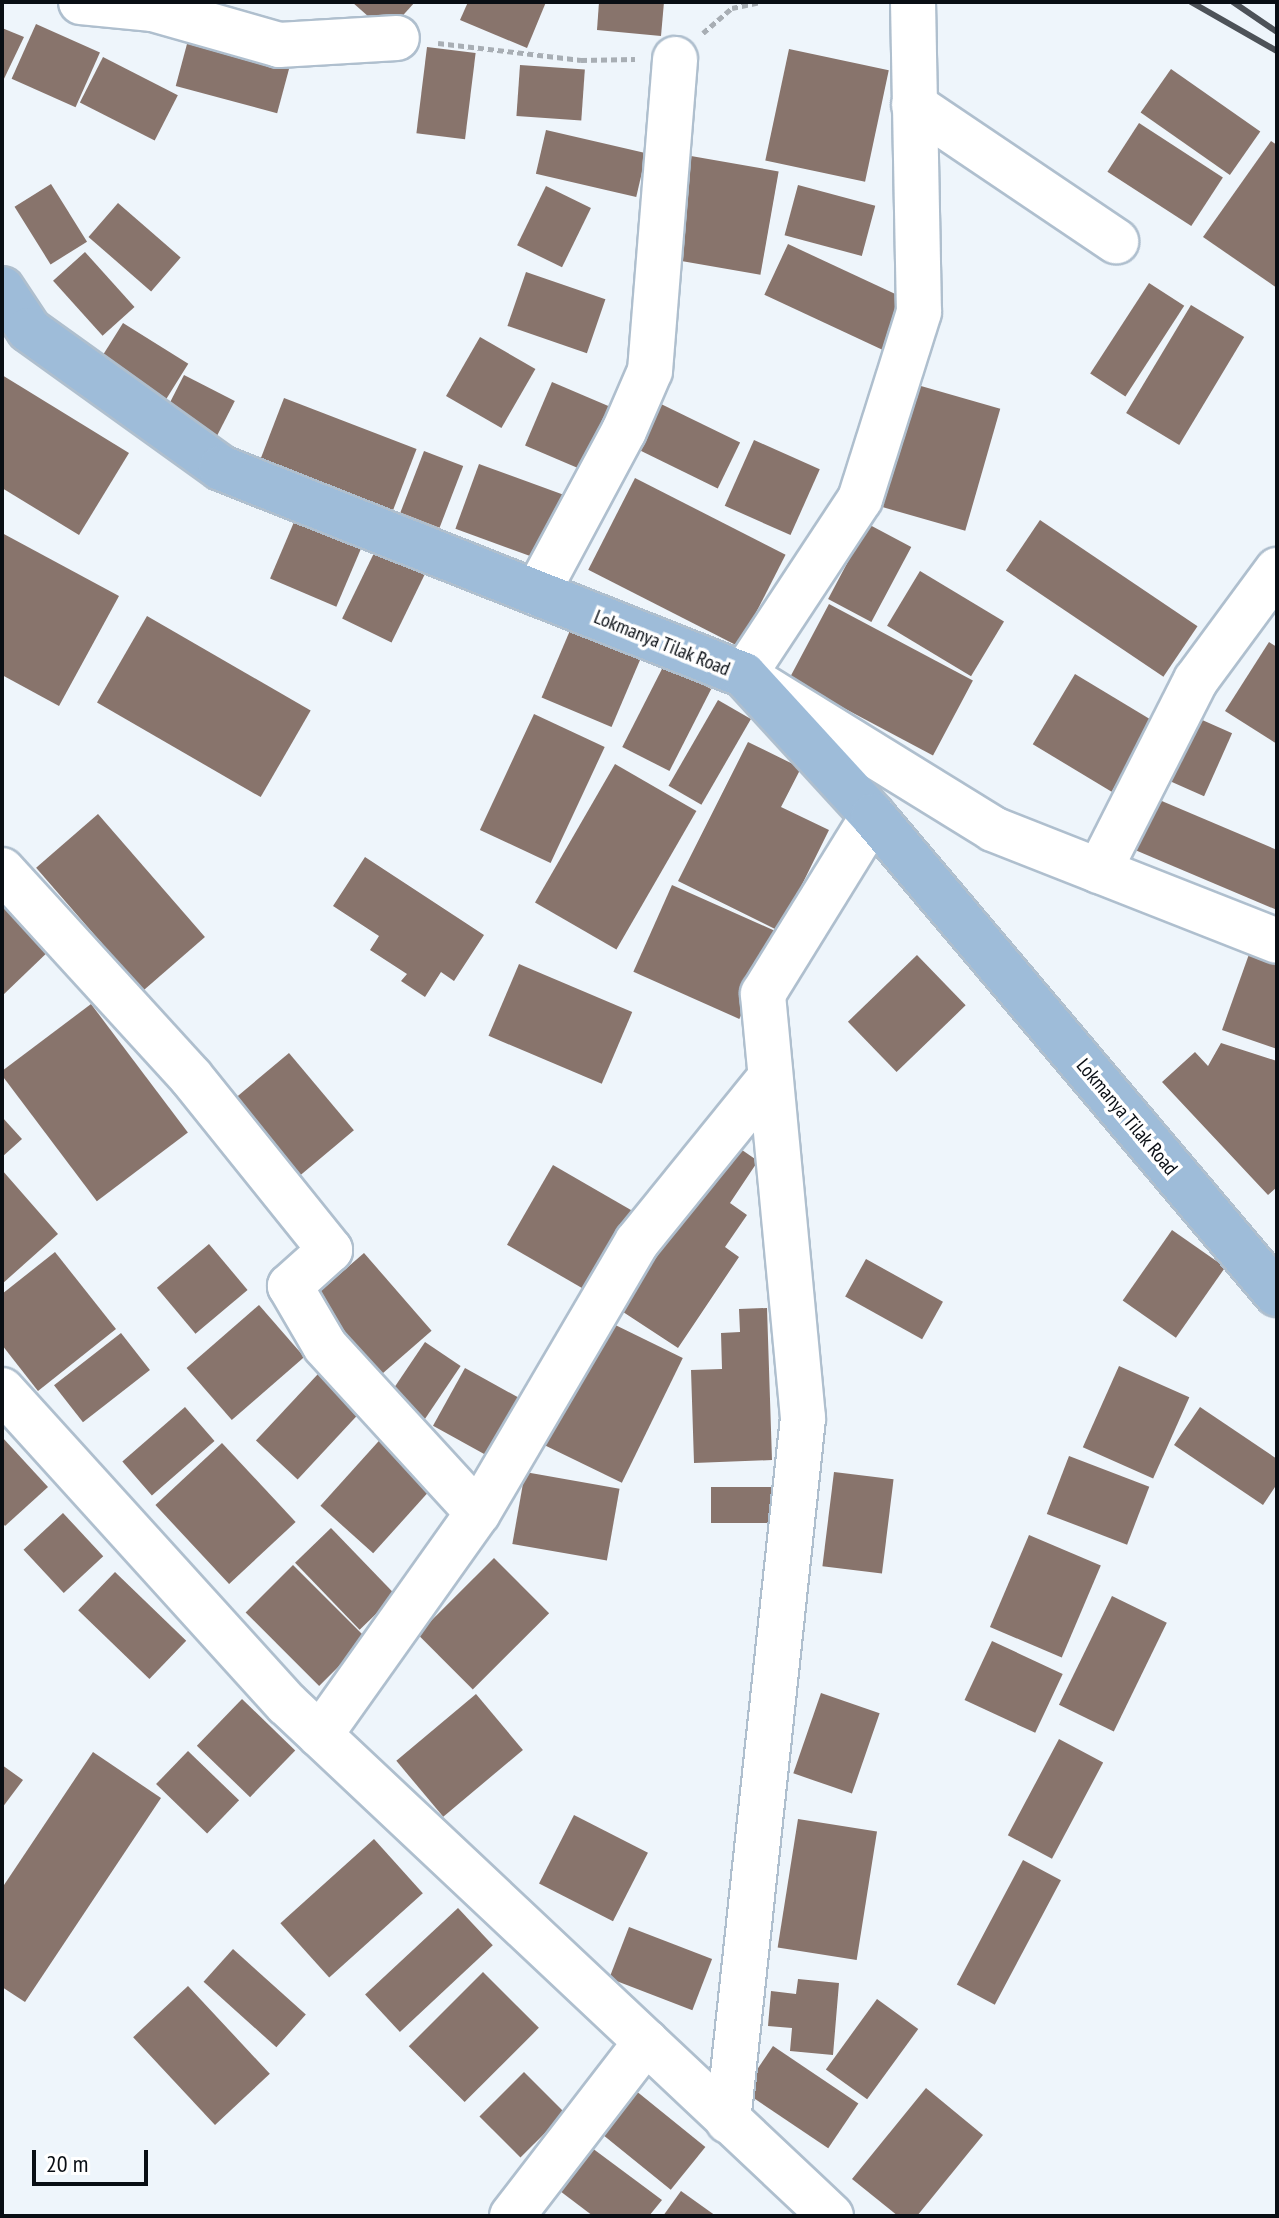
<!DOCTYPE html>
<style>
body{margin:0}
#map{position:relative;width:1279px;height:2218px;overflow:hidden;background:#eef5fb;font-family:"PT Sans Narrow",sans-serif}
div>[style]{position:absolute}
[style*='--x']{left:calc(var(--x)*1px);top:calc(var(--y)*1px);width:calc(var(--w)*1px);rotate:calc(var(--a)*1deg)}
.building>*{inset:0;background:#88746c;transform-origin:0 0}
.path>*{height:5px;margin-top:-2.5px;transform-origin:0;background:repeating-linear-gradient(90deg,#a8aeb4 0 6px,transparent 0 10px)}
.roads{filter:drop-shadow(2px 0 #afbfce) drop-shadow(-2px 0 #afbfce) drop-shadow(0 2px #afbfce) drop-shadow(0 -2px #afbfce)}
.minor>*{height:44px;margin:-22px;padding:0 22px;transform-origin:22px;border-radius:22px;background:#fff}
.major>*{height:44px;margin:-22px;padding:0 22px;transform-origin:22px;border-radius:22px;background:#9ebcd9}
.rail>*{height:6px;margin:-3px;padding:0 3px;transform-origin:3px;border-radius:3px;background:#4d5258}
span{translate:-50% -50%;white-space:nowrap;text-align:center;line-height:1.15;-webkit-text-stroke:7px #fff;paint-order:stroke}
.street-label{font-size:20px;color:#090e14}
.frame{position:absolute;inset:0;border:4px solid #090e14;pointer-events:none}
.scale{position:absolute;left:32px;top:2150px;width:116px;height:36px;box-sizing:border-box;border:4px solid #090e14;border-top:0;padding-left:10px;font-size:24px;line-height:28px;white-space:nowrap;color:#090e14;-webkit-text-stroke:6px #fff;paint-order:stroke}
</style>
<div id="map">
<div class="building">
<i style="clip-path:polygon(352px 2px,415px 2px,387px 33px)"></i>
<i style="clip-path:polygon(468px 2px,546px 2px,527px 48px,460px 20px)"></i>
<i style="clip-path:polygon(599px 2px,664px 2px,661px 36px,597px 30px)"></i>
<i style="left:36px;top:24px;width:70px;height:60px;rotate:24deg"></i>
<i style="clip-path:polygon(2px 28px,24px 37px,2px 83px)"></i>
<i style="left:191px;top:29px;width:105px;height:59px;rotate:15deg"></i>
<i style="left:427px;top:47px;width:49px;height:87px;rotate:7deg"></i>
<i style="left:789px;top:49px;width:102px;height:114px;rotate:12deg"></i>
<i style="left:103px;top:57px;width:84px;height:51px;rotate:27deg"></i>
<i style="left:520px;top:65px;width:65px;height:51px;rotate:4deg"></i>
<i style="left:1171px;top:69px;width:109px;height:53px;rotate:35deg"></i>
<i style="left:1139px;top:123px;width:100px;height:58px;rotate:33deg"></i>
<i style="left:546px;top:130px;width:103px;height:45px;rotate:13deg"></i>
<i style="clip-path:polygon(1271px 141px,1277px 145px,1277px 288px,1203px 237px)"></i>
<i style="left:691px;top:156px;width:89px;height:105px;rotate:10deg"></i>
<i style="left:51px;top:184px;width:68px;height:43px;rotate:58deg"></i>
<i style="left:798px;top:185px;width:80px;height:52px;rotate:15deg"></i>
<i style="left:546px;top:186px;width:50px;height:66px;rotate:26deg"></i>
<i style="left:118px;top:203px;width:83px;height:45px;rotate:41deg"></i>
<i style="left:788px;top:244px;width:132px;height:56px;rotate:25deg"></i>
<i style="left:85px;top:252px;width:74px;height:43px;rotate:48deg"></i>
<i style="left:526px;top:272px;width:84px;height:57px;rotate:19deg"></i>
<i style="left:1149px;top:283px;width:42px;height:108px;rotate:33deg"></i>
<i style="left:1191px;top:305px;width:62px;height:126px;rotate:31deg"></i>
<i style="left:123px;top:323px;width:77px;height:44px;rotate:32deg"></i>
<i style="left:480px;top:337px;width:64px;height:68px;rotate:30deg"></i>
<i style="clip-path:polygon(2px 375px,129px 453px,79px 535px,2px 488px)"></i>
<i style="left:184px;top:375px;width:57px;height:43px;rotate:27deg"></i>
<i style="left:552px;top:382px;width:72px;height:69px;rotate:23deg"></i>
<i style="left:907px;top:382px;width:97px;height:127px;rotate:16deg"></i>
<i style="left:284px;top:398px;width:142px;height:66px;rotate:21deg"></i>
<i style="left:661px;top:404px;width:88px;height:51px;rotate:26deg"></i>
<i style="left:754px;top:440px;width:72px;height:72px;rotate:24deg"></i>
<i style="left:424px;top:451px;width:42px;height:66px;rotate:21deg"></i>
<i style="left:479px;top:464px;width:103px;height:69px;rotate:20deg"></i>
<i style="left:635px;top:478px;width:169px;height:103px;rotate:27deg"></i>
<i style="left:297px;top:515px;width:72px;height:69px;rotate:23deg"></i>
<i style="left:1040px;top:520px;width:190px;height:61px;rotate:34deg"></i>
<i style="left:868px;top:524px;width:49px;height:85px;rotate:28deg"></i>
<i style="clip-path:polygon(2px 533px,119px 596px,59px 706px,2px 675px)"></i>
<i style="left:375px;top:551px;width:55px;height:75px;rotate:26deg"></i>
<i style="left:920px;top:571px;width:98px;height:64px;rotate:31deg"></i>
<i style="left:829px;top:604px;width:163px;height:85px;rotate:28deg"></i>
<i style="left:147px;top:616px;width:189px;height:100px;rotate:30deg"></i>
<i style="left:574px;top:621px;width:76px;height:83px;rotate:23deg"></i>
<i style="clip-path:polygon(1269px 642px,1277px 647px,1277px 744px,1225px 711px)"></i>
<i style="left:664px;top:665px;width:53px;height:92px;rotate:27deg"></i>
<i style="left:1075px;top:674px;width:92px;height:82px;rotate:31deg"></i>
<i style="left:718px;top:700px;width:38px;height:99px;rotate:30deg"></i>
<i style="left:534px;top:714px;width:78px;height:128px;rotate:25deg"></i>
<i style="left:1191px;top:715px;width:45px;height:69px;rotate:24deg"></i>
<i style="clip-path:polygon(748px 742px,801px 768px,781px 807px,829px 830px,779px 931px,678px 881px)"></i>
<i style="left:615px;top:764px;width:94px;height:160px;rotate:30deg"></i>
<i style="clip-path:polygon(1150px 796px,1277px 850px,1277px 910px,1128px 847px)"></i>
<i style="left:98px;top:814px;width:163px;height:82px;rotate:49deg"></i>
<i style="clip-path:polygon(365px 857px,484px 935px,454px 981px,441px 972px,425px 997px,401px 981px,407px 974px,370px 950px,379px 936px,333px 906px)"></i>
<i style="left:672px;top:885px;width:116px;height:95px;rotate:24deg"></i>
<i style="clip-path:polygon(2px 895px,53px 947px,2px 996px)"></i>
<i style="clip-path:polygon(1253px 943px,1277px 951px,1277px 1049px,1222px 1030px)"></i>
<i style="left:917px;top:955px;width:70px;height:96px;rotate:46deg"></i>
<i style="left:519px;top:964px;width:123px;height:78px;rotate:23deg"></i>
<i style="left:91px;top:1004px;width:161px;height:114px;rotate:53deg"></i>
<i style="clip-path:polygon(1221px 1043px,1277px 1061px,1277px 1187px,1268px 1195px,1162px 1082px,1195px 1052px,1208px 1066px)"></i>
<i style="left:289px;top:1053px;width:101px;height:75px;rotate:50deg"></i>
<i style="clip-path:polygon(2px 1117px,22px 1139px,2px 1157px)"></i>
<i style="clip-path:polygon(729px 1141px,758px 1161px,730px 1203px,747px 1215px,725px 1247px,739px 1257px,678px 1348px,617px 1308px)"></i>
<i style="left:553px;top:1165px;width:93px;height:92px;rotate:30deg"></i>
<i style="clip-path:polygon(2px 1170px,58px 1234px,2px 1284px)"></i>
<i style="left:1172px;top:1230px;width:65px;height:86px;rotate:35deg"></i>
<i style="left:209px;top:1244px;width:60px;height:68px;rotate:50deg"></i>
<i style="clip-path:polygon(55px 1252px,116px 1329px,38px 1391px,2px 1345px,2px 1294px)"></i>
<i style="left:364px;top:1253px;width:103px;height:73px;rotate:49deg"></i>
<i style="left:866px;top:1259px;width:88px;height:43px;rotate:29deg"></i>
<i style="left:259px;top:1305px;width:69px;height:96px;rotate:49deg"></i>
<i style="clip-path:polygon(767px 1308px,772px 1460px,694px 1463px,691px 1370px,722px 1369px,721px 1333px,740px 1332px,739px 1309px)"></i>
<i style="left:601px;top:1318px;width:91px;height:139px;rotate:26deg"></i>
<i style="left:121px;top:1333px;width:47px;height:85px;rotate:52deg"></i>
<i style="left:425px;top:1342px;width:43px;height:66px;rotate:34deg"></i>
<i style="left:1119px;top:1366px;width:77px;height:89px;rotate:24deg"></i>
<i style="left:465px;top:1368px;width:75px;height:66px;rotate:29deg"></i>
<i style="left:318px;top:1374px;width:57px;height:91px;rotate:43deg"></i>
<i style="left:185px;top:1407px;width:45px;height:83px;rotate:49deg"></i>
<i style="clip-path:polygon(1200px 1407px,1277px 1459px,1277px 1484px,1263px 1505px,1174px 1445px)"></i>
<i style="left:386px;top:1433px;width:71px;height:98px;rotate:42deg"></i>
<i style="clip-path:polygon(2px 1437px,48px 1487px,5px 1526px,2px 1522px)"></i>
<i style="left:222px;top:1443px;width:108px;height:91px;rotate:47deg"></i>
<i style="left:1069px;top:1456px;width:86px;height:62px;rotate:21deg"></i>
<i style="left:525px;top:1472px;width:96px;height:73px;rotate:10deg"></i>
<i style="left:834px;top:1472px;width:60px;height:95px;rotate:7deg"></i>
<i style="left:711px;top:1487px;width:70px;height:36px"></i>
<i style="left:63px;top:1513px;width:59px;height:54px;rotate:47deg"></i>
<i style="left:331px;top:1528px;width:93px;height:50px;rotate:46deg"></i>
<i style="left:1029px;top:1535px;width:78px;height:100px;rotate:23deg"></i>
<i style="left:494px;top:1558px;width:78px;height:108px;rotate:45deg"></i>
<i style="left:293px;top:1565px;width:104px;height:67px;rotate:45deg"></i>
<i style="left:115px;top:1572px;width:99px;height:53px;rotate:44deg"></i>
<i style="left:1112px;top:1596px;width:61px;height:121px;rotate:26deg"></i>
<i style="left:992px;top:1641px;width:78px;height:65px;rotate:25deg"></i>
<i style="left:821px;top:1693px;width:62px;height:85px;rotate:19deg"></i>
<i style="left:476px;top:1694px;width:73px;height:104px;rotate:50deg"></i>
<i style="left:242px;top:1699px;width:74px;height:65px;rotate:44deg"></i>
<i style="left:1059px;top:1739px;width:50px;height:109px;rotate:28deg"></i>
<i style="left:188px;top:1751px;width:71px;height:46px;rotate:44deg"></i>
<i style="clip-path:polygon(93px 1752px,161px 1798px,25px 2002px,2px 1987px,2px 1888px)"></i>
<i style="clip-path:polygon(2px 1765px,23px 1780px,2px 1808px)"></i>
<i style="left:574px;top:1815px;width:83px;height:77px;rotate:27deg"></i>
<i style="left:798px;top:1819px;width:80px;height:130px;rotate:9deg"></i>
<i style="left:374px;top:1839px;width:73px;height:126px;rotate:48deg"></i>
<i style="left:1023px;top:1860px;width:43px;height:141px;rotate:28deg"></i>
<i style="left:458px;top:1908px;width:51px;height:127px;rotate:47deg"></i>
<i style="left:629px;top:1927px;width:89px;height:55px;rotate:21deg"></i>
<i style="left:233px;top:1949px;width:98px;height:44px;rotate:42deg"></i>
<i style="left:483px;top:1972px;width:79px;height:105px;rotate:45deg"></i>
<i style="clip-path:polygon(798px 1979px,839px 1983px,833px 2055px,790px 2051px,792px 2028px,768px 2026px,771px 1991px,796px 1994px)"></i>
<i style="left:188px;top:1986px;width:120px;height:75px;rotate:47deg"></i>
<i style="left:877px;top:1999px;width:51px;height:87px;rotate:36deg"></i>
<i style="left:773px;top:2046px;width:103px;height:54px;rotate:34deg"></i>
<i style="left:524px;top:2072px;width:58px;height:63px;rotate:45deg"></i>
<i style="left:630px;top:2086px;width:97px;height:55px;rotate:39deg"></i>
<i style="clip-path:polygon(926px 2088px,983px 2135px,917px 2216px,898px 2216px,852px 2179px)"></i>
<i style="clip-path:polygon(588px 2145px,662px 2200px,649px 2216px,593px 2216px,556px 2188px)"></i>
<i style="clip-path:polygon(681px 2191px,716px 2216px,663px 2216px)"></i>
</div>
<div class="path">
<i style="--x:703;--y:33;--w:38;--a:-41"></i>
<i style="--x:732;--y:8;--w:29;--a:-12"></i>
<i style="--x:438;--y:43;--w:144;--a:6.8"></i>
<i style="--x:581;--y:60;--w:54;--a:-1.1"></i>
</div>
<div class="roads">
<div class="minor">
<i style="--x:81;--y:2;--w:72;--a:5.6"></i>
<i style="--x:153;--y:9;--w:131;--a:15.9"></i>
<i style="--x:279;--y:45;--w:118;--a:-3.4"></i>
<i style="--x:913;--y:2;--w:310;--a:88.9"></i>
<i style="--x:919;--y:312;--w:196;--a:107.5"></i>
<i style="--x:860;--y:499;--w:211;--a:123.4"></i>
<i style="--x:744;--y:675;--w:293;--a:31.7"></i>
<i style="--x:993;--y:829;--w:305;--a:21.5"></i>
<i style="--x:914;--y:105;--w:244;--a:34"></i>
<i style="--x:537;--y:593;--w:184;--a:-61.8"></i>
<i style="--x:624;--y:431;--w:65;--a:-66.6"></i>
<i style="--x:650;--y:371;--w:313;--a:-85.4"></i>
<i style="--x:2;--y:870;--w:280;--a:47.6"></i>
<i style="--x:191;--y:1077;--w:222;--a:51.2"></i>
<i style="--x:330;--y:1250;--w:54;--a:138"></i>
<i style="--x:290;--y:1286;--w:69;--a:59.7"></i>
<i style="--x:325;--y:1346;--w:226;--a:47.5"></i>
<i style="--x:1099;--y:871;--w:214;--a:-63.1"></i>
<i style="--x:1196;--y:680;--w:137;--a:-53.6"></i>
<i style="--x:2;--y:1390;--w:424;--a:47.8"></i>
<i style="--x:287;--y:1704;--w:747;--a:43.26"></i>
<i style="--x:320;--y:1735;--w:272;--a:-54.6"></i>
<i style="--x:478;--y:1513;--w:314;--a:-59.6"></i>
<i style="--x:637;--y:1242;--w:211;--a:-51"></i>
<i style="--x:728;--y:2121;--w:707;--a:-83.91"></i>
<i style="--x:803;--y:1418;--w:426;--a:-95.4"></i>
<i style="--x:763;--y:994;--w:209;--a:-58.3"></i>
<i style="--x:512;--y:2216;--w:220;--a:-52.4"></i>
</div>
<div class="major">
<i style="--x:2;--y:289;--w:49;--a:56.6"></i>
<i style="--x:29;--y:330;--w:236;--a:35.7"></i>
<i style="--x:221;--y:468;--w:562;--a:21.59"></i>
<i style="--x:744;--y:675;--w:191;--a:47.5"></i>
<i style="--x:873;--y:816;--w:626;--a:49.8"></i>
</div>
</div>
<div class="rail">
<i style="--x:1191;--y:2;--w:99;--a:29.7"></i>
<i style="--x:1233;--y:2;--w:53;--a:34.3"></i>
</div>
<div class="street-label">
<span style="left:662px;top:643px;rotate:22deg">Lokmanya Tilak Road</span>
<span style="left:1127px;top:1117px;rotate:50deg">Lokmanya Tilak Road</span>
</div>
<div class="frame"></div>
<div class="scale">20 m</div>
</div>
